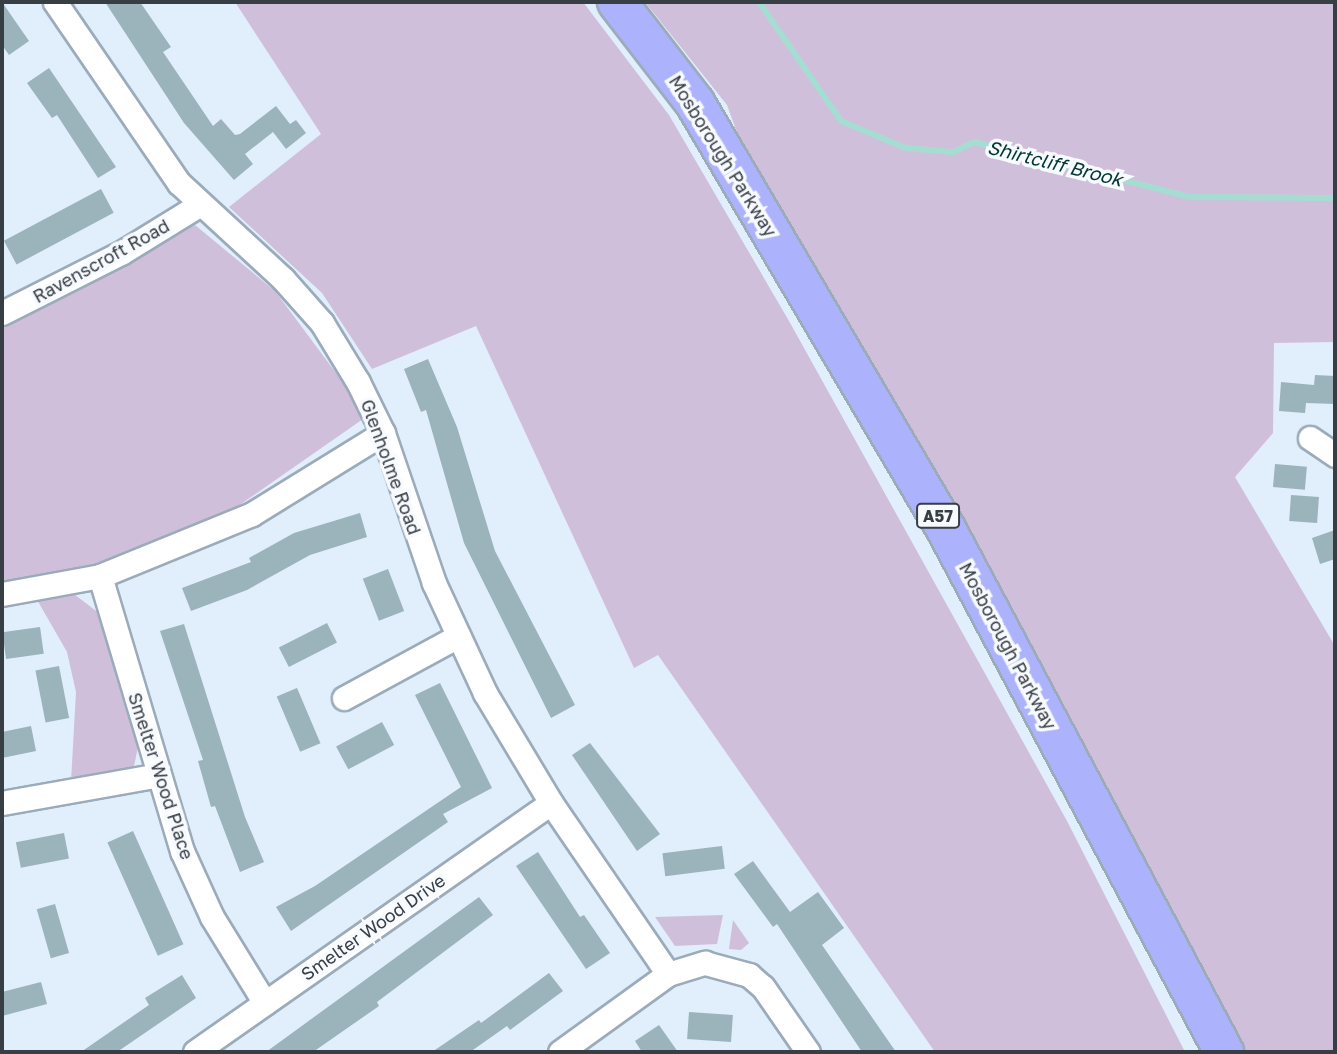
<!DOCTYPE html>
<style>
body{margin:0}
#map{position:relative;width:1337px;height:1054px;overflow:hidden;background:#e1eefc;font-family:"Golos Text",sans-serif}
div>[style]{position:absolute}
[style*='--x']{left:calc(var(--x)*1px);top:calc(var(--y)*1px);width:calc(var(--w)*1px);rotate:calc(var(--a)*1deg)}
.green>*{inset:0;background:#d0bfdb}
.stream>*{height:6px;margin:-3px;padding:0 3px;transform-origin:3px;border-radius:3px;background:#a5ddd2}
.building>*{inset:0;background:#9bb3ba;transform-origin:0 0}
.roads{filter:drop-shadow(2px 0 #9babba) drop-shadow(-2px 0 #9babba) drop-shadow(0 2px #9babba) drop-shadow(0 -2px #9babba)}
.street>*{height:23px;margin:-11.5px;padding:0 11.5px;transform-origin:11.5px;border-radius:11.5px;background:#fff}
.highway>*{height:38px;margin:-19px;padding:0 19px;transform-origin:19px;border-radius:19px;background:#acb2fb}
span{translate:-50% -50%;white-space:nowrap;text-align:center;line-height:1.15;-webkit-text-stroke:7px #f7fafe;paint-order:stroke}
.shield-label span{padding:2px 5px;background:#f7fafe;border:2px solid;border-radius:5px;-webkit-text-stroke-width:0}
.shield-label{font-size:16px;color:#373e44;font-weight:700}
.street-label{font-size:18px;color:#373e44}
.water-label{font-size:19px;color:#023731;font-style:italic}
.frame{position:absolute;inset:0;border:4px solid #373e44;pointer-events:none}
</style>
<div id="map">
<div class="green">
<i style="clip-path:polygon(235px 2px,583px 2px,669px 115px,789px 321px,1067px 821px,1185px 1052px,935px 1052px,658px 655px,634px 668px,476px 326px,372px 369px,322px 293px,229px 207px,321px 134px)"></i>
<i style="clip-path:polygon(645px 2px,1335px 2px,1335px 342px,1274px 343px,1273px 433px,1235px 477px,1335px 646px,1335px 1052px,1243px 1052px,1075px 731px,743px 149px,727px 105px)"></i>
<i style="clip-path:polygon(195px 225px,275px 291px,342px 381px,363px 419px,231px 511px,101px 566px,2px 581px,2px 324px)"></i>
<i style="clip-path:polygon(74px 594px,100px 614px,138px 747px,133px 771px,71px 781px,76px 692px,67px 652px,36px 598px)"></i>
<i style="clip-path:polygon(723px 915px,717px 944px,675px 946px,655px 917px)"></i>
<i style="clip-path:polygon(733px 920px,749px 943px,741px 950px,729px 949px)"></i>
</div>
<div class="stream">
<i style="--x:759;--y:2;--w:145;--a:55.4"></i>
<i style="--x:841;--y:121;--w:70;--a:22.6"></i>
<i style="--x:906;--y:148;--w:47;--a:4.9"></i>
<i style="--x:953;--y:152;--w:23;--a:-25"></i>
<i style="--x:974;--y:142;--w:222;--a:14.3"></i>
<i style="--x:1189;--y:197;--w:146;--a:0.4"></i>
</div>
<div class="building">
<i style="clip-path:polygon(2px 2px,29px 41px,9px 55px,2px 45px)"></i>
<i style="clip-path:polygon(105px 2px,140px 2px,171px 47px,163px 52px,213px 126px,221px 119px,235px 135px,240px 134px,276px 106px,290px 124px,296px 120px,306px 133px,286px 149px,273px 132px,245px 154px,253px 164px,234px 180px,184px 123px)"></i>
<i style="clip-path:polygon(49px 68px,116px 167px,98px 178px,57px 115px,52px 118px,27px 83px)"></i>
<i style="left:101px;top:189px;width:27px;height:110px;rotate:62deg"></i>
<i style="clip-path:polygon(428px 359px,457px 427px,495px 551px,575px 705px,551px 718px,464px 543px,426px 410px,421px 412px,404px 369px)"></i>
<i style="clip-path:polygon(1315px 375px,1335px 376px,1335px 404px,1306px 403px,1305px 413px,1279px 411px,1281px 382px,1314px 385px)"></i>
<i style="left:1275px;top:464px;width:32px;height:23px;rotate:5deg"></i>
<i style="left:1291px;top:495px;width:28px;height:26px;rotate:4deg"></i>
<i style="clip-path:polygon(360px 513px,367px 537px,310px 555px,247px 590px,191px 611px,182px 588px,251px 562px,249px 558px,294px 533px)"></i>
<i style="clip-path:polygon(1335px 530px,1335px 559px,1320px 564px,1312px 538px)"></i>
<i style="left:388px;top:569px;width:45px;height:27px;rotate:69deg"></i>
<i style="left:327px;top:623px;width:22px;height:54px;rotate:63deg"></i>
<i style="clip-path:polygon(184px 624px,245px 817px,264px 862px,240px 872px,215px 806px,211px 807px,198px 761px,203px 760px,160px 631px)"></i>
<i style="left:40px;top:627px;width:27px;height:38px;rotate:82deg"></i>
<i style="left:59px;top:666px;width:53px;height:24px;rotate:79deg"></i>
<i style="clip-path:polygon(440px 683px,492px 788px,443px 814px,448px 822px,291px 931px,276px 907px,315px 886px,461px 787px,415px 695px)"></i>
<i style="left:297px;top:688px;width:60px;height:22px;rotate:67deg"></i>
<i style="left:382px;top:722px;width:26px;height:52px;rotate:62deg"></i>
<i style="clip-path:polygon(31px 726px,36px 751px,2px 758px,2px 732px)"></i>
<i style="clip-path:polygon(590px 743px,660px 834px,637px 851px,572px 755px)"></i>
<i style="left:133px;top:831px;width:124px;height:28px;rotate:66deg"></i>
<i style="left:64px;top:833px;width:26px;height:49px;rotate:79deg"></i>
<i style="left:722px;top:846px;width:23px;height:60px;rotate:83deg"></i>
<i style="clip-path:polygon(538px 852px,580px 917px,584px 915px,610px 953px,586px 969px,516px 866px)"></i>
<i style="clip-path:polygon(753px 861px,790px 912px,818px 892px,844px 928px,822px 945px,896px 1052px,862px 1052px,777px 924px,773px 927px,734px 874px)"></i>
<i style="clip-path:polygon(479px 897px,493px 915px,377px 1002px,379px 1006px,313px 1052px,266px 1052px)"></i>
<i style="left:55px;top:904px;width:51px;height:19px;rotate:74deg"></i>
<i style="clip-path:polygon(549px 973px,563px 991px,510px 1030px,507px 1026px,470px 1052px,432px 1052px,479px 1020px,481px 1023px)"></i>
<i style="clip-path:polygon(182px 975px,196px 998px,117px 1052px,81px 1052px,149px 1005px,145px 998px)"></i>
<i style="clip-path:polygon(41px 982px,47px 1004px,2px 1016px,2px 992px)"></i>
<i style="left:689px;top:1012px;width:44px;height:27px;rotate:4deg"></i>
<i style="clip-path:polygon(659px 1025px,678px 1052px,642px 1052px,635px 1041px)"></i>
</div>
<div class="roads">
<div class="street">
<i style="--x:55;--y:2;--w:219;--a:55.6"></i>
<i style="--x:179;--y:183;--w:142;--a:42.7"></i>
<i style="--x:283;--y:279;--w:59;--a:48.4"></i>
<i style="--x:322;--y:323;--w:69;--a:58.6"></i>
<i style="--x:358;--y:382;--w:57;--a:63.9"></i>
<i style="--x:383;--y:433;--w:158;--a:71.2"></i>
<i style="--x:434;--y:583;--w:121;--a:65.1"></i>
<i style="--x:485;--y:693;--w:128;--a:59"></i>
<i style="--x:551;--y:803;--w:207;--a:55.6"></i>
<i style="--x:2;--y:313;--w:133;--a:-26.8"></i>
<i style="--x:121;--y:253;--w:92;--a:-31.6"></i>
<i style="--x:1310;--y:438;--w:30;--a:34"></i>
<i style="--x:100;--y:576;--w:287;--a:73.4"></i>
<i style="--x:182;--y:851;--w:72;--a:65.6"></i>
<i style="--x:212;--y:917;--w:101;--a:58.4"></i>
<i style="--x:2;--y:594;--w:100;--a:-10.4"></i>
<i style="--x:100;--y:576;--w:164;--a:-22.2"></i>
<i style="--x:252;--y:514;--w:154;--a:-31.7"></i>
<i style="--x:344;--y:698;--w:130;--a:-28.5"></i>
<i style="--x:2;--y:803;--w:159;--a:-10.1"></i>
<i style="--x:195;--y:1052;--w:434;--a:-35"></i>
<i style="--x:560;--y:1052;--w:133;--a:-35.8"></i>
<i style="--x:668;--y:974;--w:39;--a:-17"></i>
<i style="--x:705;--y:963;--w:46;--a:15.3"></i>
<i style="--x:749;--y:975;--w:18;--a:41"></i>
<i style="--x:763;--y:987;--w:79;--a:55.3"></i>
</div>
<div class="highway">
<i style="--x:617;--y:2;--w:128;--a:52.3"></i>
<i style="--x:695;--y:103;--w:492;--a:59.5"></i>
<i style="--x:945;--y:527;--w:595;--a:62.01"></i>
</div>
</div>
<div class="shield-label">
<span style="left:938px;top:516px">A57</span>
</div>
<div class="street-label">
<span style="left:723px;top:156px;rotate:58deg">Mosborough Parkway</span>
<span style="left:101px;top:261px;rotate:-29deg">Ravenscroft Road</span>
<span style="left:391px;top:467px;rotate:70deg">Glenholme Road</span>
<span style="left:1008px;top:646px;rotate:62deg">Mosborough Parkway</span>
<span style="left:161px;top:776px;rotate:72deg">Smelter Wood Place</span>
<span style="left:373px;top:927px;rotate:-35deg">Smelter Wood Drive</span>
</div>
<div class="water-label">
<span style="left:1055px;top:163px;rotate:14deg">Shirtcliff Brook</span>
</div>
<div class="frame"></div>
</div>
